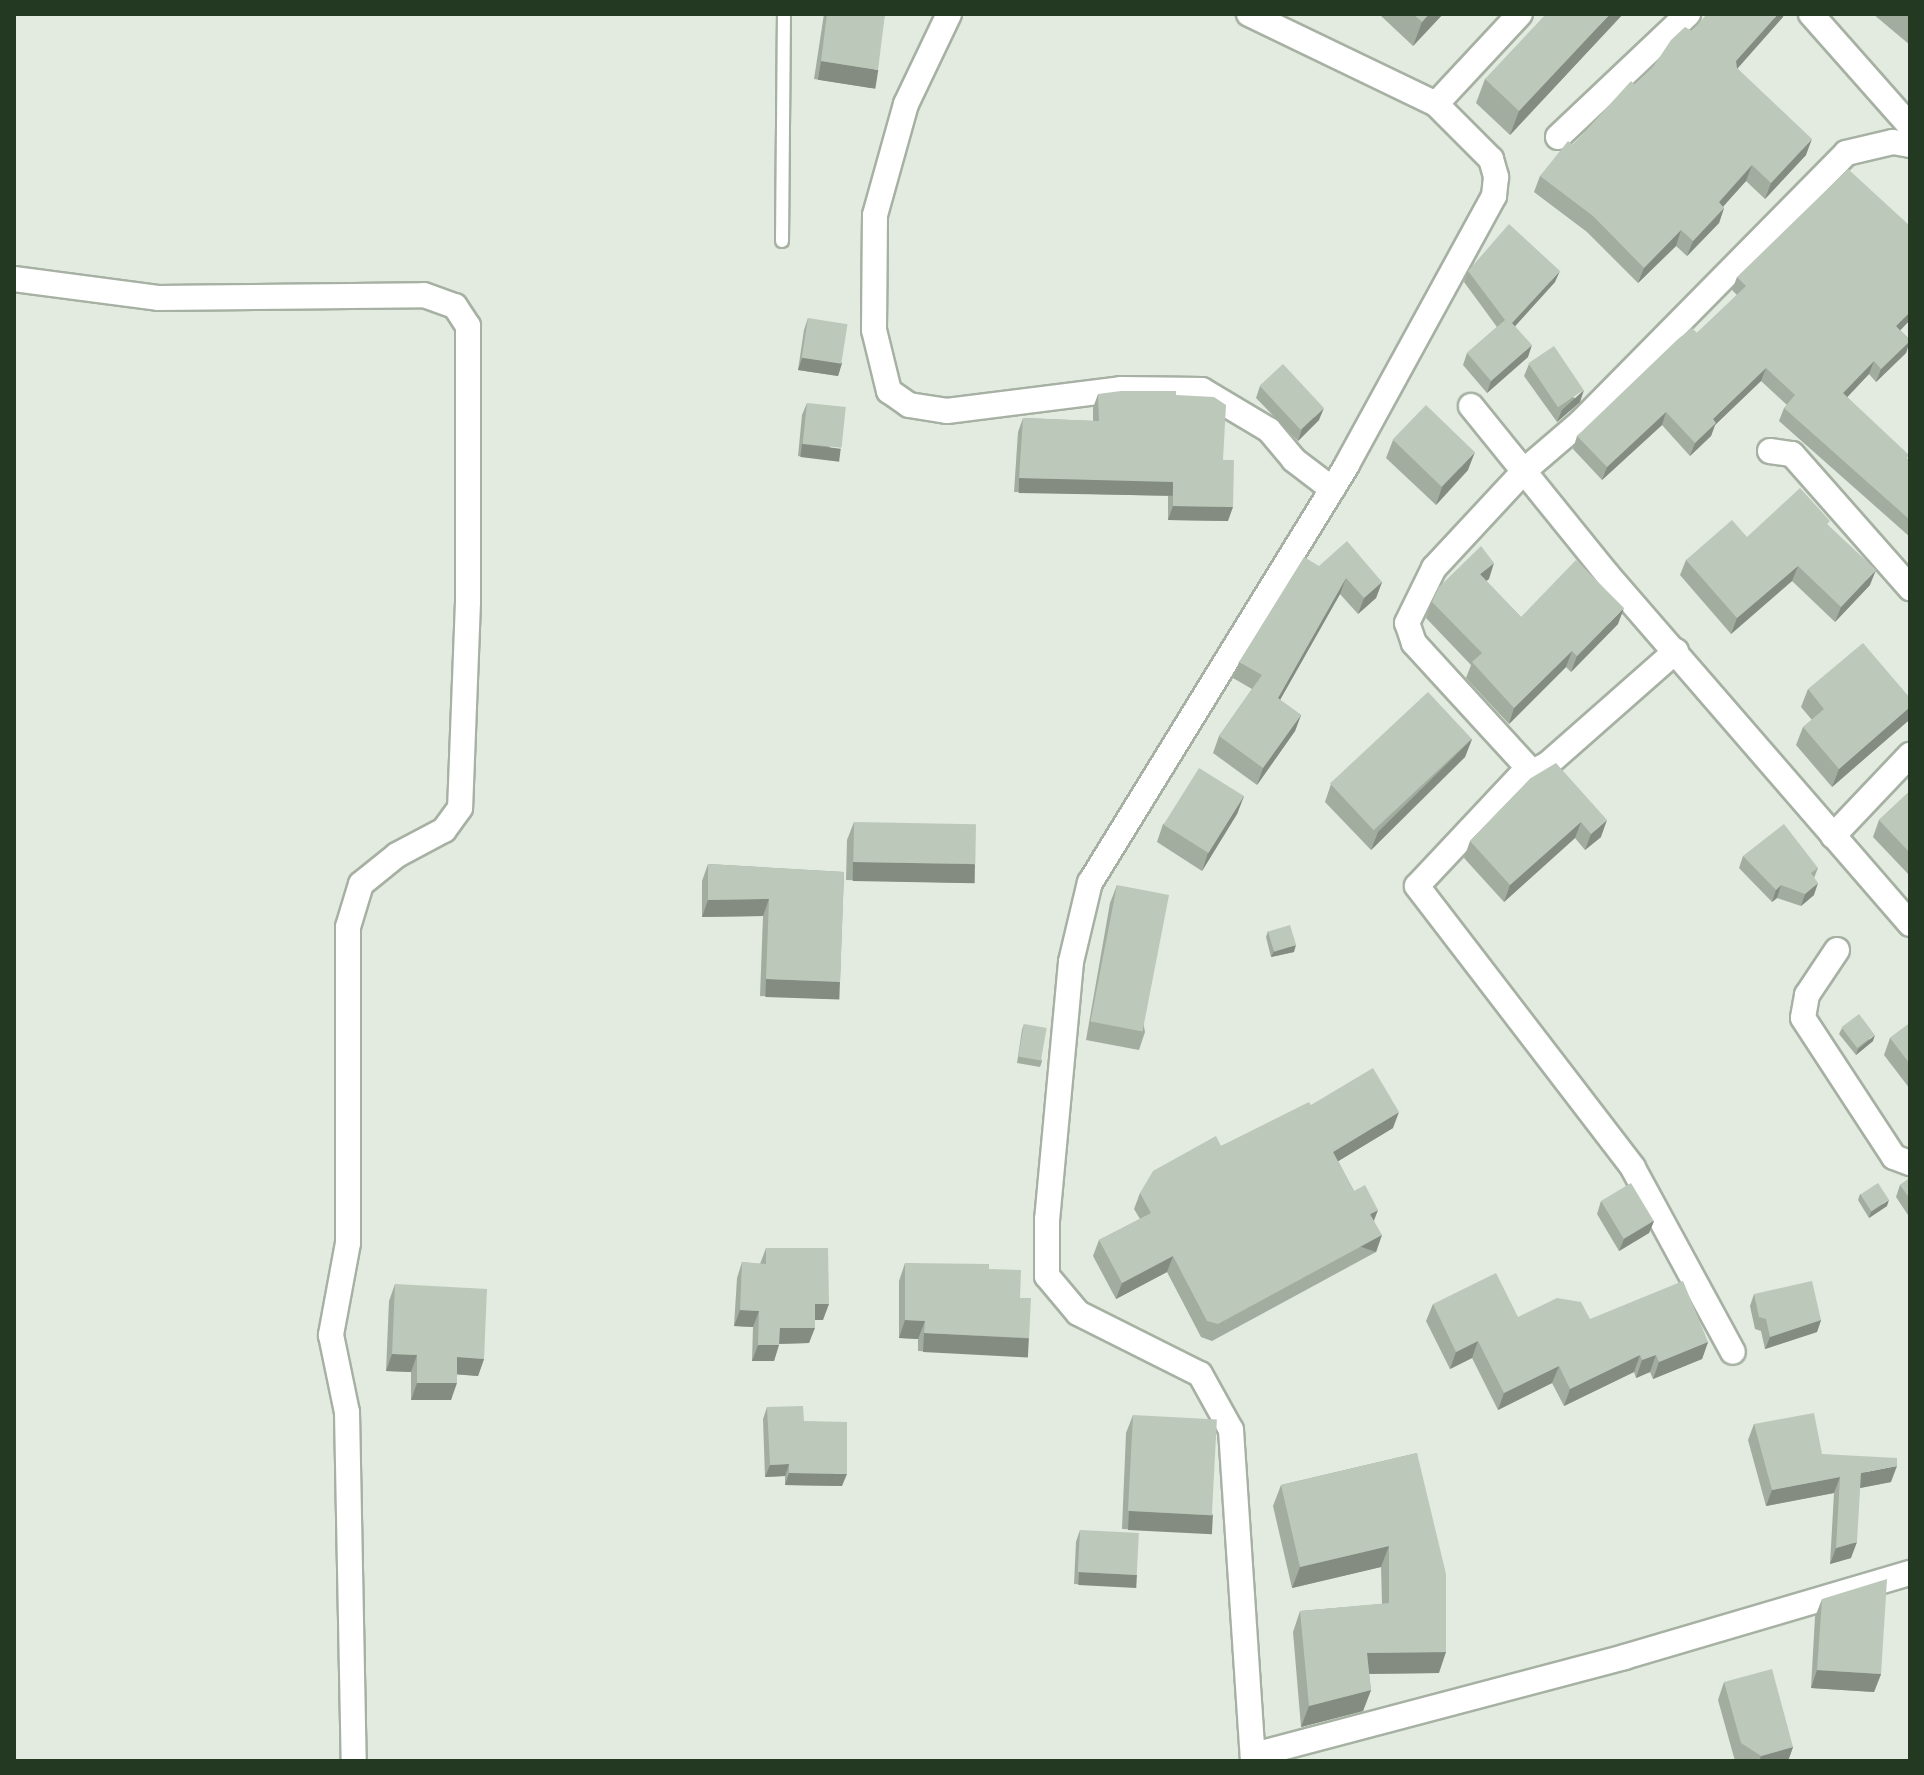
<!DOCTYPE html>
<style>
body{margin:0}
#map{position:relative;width:1924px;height:1775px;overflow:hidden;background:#e3eae0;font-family:Commissioner,sans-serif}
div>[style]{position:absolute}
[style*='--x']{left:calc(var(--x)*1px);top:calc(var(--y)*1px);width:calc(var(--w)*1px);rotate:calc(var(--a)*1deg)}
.roads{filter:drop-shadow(2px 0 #a6b1a3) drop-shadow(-2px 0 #a6b1a3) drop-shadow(0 2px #a6b1a3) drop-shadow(0 -2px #a6b1a3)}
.lane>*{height:12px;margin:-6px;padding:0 6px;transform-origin:6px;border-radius:6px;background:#fff}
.street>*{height:24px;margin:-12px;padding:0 12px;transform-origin:12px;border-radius:12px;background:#fff}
.wall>*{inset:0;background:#a2ac9f}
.shaded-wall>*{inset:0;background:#848c82;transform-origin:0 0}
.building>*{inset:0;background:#bcc8b9;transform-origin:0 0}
span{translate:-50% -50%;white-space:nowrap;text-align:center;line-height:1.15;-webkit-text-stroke:6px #f3f7f0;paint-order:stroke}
.frame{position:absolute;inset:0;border:16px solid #243922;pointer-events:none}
</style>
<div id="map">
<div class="roads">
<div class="lane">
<i style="--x:782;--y:241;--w:227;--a:-89.5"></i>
</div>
<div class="street">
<i style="--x:949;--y:14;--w:100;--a:115.5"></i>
<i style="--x:906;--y:104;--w:115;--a:105.6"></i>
<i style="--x:875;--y:215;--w:115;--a:90.5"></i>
<i style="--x:874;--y:330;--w:63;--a:76.2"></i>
<i style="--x:889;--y:391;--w:24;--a:35"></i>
<i style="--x:909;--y:405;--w:38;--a:9"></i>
<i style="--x:947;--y:411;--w:175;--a:-7.2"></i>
<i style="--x:1121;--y:389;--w:81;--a:0.7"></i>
<i style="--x:1202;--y:390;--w:78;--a:30.8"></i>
<i style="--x:1269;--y:430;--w:39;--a:50"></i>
<i style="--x:1294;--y:460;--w:48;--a:37.3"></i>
<i style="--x:1249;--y:14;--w:208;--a:25.7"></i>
<i style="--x:1436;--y:104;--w:78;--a:45"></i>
<i style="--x:1491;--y:159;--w:19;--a:74"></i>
<i style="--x:1496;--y:177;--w:19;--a:96"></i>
<i style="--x:1494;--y:196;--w:307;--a:118.7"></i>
<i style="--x:1347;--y:465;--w:490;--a:121.6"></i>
<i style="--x:1090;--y:882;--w:82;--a:103.4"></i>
<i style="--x:1071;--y:962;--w:258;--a:95.3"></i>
<i style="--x:1047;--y:1219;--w:57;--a:90"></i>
<i style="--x:1047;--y:1276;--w:48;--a:50"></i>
<i style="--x:1078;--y:1313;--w:136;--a:26.6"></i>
<i style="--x:1200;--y:1374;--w:64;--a:61"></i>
<i style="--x:1231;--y:1430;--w:332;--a:86.2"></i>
<i style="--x:1811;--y:14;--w:149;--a:48.5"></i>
<i style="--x:1436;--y:104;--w:123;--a:-47"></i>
<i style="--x:1558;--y:137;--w:179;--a:-43.4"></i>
<i style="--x:14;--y:279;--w:145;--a:7.5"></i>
<i style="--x:158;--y:298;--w:266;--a:-0.6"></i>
<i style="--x:424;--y:295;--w:33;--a:20"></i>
<i style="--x:455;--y:306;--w:24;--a:57"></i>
<i style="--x:468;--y:326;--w:276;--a:90"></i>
<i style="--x:468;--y:602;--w:206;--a:92.2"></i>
<i style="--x:460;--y:808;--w:27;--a:126"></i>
<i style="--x:444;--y:830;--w:53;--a:152"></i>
<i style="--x:397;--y:855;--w:46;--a:141.1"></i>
<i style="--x:361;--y:884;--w:45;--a:106.8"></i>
<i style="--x:348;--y:927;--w:316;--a:90"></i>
<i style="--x:348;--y:1243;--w:94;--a:100.5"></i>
<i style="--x:331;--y:1335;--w:79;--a:78.3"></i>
<i style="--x:347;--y:1412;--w:349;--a:88.9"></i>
<i style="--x:1471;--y:406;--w:216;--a:51"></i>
<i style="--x:1607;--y:574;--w:463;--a:49.1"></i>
<i style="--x:1770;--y:451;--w:22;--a:8"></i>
<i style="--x:1792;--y:454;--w:179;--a:48.6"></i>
<i style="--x:1676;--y:651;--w:171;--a:138.6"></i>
<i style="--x:1548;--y:764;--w:18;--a:153"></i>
<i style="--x:1532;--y:772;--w:175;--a:-132.5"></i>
<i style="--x:1414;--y:643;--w:21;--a:-109"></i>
<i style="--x:1407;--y:623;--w:61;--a:-63.9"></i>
<i style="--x:1434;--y:568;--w:135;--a:-47.1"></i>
<i style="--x:1526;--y:469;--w:74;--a:-40.6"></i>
<i style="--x:1582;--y:421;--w:376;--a:-45.4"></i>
<i style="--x:1846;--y:153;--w:48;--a:-13.2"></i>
<i style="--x:1893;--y:142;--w:17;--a:10"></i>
<i style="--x:1526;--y:770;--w:159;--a:133.2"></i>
<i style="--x:1417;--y:886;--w:355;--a:52.5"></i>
<i style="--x:1633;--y:1168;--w:209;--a:61.5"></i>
<i style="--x:1833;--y:836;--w:112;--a:-46.5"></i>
<i style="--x:1837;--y:950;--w:54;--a:123.7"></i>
<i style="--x:1807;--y:995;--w:23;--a:100"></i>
<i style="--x:1803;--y:1018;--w:166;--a:56.8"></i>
<i style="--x:1894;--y:1157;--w:17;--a:21"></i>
<i style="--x:1254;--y:1755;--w:383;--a:-14.8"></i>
<i style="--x:1624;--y:1657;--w:298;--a:-16.4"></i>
</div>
</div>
<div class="wall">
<i style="clip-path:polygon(824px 14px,885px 14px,871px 88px,814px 79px)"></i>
<i style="clip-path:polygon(1379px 14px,1443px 14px,1413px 46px)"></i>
<i style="clip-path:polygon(1623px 14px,1510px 135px,1476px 103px,1485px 79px)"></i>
<i style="clip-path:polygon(1873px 14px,1910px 14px,1910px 45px)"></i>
<i style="clip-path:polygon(1783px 17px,1737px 68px,1806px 155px,1765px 199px,1746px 181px,1723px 206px,1724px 208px,1719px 223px,1687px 256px,1676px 246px,1638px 283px,1587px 232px,1534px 192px,1540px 176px,1692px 31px)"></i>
<i style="clip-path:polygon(1910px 226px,1910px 320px,1900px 330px,1910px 340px,1906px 353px,1876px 382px,1869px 374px,1847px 397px,1910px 462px,1910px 537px,1779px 421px,1784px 408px,1787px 405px,1761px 381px,1715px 425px,1711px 436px,1690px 456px,1662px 425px,1602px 480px,1573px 449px,1577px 436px,1697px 333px,1737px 295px,1732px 290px,1737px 277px)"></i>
<i style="clip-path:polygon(1468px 271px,1555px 282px,1515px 326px,1528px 357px,1487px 393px,1463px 365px,1467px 353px,1497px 327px,1464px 282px)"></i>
<i style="clip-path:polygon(808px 318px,842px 363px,838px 376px,798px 370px,804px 330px)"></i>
<i style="clip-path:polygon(1529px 364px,1580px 402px,1557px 422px,1524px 376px)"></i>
<i style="clip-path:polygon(1260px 386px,1319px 420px,1298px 441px,1256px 398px)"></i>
<i style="clip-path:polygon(1098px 394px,1176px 395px,1223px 460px,1228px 521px,1168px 520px,1168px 496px,1014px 492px,1018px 432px,1023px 418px,1093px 421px,1093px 408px)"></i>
<i style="clip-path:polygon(807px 403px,837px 461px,798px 456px,802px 415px)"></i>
<i style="clip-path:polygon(1393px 440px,1468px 470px,1436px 505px,1386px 458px)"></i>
<i style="clip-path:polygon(1828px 525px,1870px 585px,1835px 622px,1792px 581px,1731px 634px,1680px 575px,1686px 560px,1747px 537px)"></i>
<i style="clip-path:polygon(1319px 566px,1382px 582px,1376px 598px,1358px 614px,1340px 594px,1280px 700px,1301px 715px,1295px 731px,1257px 785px,1213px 753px,1219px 736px,1252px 689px,1233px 678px,1239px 662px)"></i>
<i style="clip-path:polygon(1489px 579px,1486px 581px,1521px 617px,1618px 624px,1571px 672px,1566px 667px,1509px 724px,1466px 678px,1471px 665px,1426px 618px,1432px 602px)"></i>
<i style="clip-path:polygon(1808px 689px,1910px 698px,1910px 715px,1908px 721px,1832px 787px,1796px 745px,1803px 727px,1812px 720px,1801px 707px)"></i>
<i style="clip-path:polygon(1472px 739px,1465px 757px,1371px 850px,1325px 802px,1331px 784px)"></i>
<i style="clip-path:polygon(1531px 778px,1601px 837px,1585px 850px,1575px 838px,1504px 902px,1464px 858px,1470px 841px)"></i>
<i style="clip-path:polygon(1910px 791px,1910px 876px,1873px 837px,1879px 820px)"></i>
<i style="clip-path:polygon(1244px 796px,1237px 814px,1202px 871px,1157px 842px,1163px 824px)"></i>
<i style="clip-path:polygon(854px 822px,975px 865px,969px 883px,846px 880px,847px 840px)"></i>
<i style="clip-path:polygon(1743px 856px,1818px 868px,1814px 878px,1814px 895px,1801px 906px,1777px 898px,1772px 902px,1739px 868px)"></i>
<i style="clip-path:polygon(708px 864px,844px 872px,840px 982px,834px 999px,760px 996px,763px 916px,702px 917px,702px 881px)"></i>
<i style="clip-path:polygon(1117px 885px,1145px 1032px,1139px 1050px,1086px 1040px,1110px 903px)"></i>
<i style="clip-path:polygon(1268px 931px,1294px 952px,1271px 957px,1266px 937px)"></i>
<i style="clip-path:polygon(1910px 1023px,1910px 1089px,1884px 1055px,1890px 1038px)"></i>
<i style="clip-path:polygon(1024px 1024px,1042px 1061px,1040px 1067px,1017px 1063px,1022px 1030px)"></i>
<i style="clip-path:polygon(1842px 1028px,1873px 1041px,1856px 1055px,1839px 1034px)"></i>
<i style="clip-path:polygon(1311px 1105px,1393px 1128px,1338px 1161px,1354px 1191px,1374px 1220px,1376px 1252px,1212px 1341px,1201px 1337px,1167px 1272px,1116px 1299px,1093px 1256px,1099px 1240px,1140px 1219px,1134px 1209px,1140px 1193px,1221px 1146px)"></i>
<i style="clip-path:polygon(1910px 1178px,1910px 1218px,1896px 1197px,1900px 1185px)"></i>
<i style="clip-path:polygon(1860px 1194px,1887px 1206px,1869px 1218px,1858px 1200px)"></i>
<i style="clip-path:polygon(1601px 1201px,1654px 1221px,1649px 1233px,1619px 1251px,1597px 1214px)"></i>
<i style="clip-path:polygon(766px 1248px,823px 1320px,815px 1320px,809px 1343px,779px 1344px,774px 1361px,752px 1361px,753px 1327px,734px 1326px,737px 1278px,742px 1262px,760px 1264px)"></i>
<i style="clip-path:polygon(905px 1263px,989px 1269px,1020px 1298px,1029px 1338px,1023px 1356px,918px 1351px,918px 1339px,899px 1338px,899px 1281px)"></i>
<i style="clip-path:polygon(395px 1284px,484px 1359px,478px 1376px,457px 1374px,451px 1400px,411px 1400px,411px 1372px,386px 1371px,389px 1301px)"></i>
<i style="clip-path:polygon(1754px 1294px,1821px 1320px,1817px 1332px,1765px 1349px,1761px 1331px,1755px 1329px,1750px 1306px)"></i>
<i style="clip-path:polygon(1433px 1304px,1518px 1317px,1590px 1319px,1708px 1342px,1702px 1359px,1653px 1379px,1650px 1372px,1636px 1378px,1634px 1372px,1564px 1406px,1552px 1383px,1498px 1410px,1472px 1358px,1450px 1369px,1426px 1321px)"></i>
<i style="clip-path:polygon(767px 1407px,804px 1421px,842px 1486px,785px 1485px,785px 1476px,765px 1477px,763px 1419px)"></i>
<i style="clip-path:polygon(1133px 1415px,1213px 1515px,1206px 1533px,1122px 1529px,1126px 1433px)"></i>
<i style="clip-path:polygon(1754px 1424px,1822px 1454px,1891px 1482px,1860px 1488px,1851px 1558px,1830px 1564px,1834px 1493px,1766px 1506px,1748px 1440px)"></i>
<i style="clip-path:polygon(1417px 1453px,1439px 1673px,1369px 1674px,1371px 1690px,1363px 1711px,1301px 1727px,1293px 1632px,1300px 1611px,1382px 1604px,1381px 1567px,1292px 1588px,1273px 1506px,1281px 1485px)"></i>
<i style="clip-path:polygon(1080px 1530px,1137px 1575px,1133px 1587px,1074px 1584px,1076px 1542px)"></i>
<i style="clip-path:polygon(1822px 1599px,1881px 1674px,1874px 1692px,1811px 1688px,1815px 1617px)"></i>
<i style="clip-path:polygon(1724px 1682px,1793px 1747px,1788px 1761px,1735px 1761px,1718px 1700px)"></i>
</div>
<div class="shaded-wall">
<i style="clip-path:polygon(1429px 14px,1443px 14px,1413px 46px,1422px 22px)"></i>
<i style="clip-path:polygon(1610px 14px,1623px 14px,1510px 135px,1519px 111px)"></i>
<i style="clip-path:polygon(1778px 14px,1784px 14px,1783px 17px,1730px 77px,1736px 61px)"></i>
<i style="left:821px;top:61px;width:58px;height:19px;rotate:9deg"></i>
<i style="clip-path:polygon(1812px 139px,1806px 155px,1765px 199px,1771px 183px)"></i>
<i style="clip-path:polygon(1752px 165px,1746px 181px,1713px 218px,1719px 202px)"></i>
<i style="clip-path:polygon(1724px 208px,1719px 223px,1687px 256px,1693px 241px)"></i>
<i style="clip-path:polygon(1681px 230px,1676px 246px,1638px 283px,1644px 268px)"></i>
<i style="clip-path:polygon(1560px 271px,1555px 282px,1508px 334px,1512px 323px)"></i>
<i style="clip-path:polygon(1910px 312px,1910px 320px,1892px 339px,1896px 326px)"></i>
<i style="clip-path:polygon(1910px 341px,1906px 353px,1876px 382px,1881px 369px)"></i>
<i style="clip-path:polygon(1532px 345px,1528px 357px,1487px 393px,1491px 381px)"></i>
<i style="clip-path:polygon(802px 358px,842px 363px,838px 376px,798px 370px)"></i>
<i style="clip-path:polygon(1874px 361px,1869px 374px,1838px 407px,1843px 393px)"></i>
<i style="clip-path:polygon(1766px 368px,1761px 381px,1715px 425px,1711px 436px,1690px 456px,1695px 443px,1713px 419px)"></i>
<i style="clip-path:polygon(1584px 390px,1580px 402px,1557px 422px,1562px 410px)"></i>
<i style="clip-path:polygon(1324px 408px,1319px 420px,1298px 441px,1302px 429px)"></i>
<i style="clip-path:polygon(1666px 412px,1662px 425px,1602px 480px,1607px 467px)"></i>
<i style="left:802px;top:444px;width:39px;height:13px;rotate:7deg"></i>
<i style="clip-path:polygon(1475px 452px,1468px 470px,1436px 505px,1442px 487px)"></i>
<i style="left:1019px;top:478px;width:154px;height:15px;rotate:1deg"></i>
<i style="clip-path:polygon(1173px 506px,1233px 507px,1228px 521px,1168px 520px)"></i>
<i style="clip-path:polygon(1494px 563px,1489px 579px,1474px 590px,1480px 574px)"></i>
<i style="clip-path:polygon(1798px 566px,1792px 581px,1731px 634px,1737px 618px)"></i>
<i style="clip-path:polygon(1876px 570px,1870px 585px,1835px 622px,1841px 607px)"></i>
<i style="clip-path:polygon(1346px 578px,1340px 594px,1272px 714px,1278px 698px)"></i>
<i style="clip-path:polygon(1382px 582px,1376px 598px,1358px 614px,1364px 598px)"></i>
<i style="clip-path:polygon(1624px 608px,1618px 624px,1571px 672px,1577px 656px)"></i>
<i style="clip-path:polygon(1572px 651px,1566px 667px,1509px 724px,1514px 708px)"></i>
<i style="clip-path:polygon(1910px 707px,1910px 715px,1908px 721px,1832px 787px,1839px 769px)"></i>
<i style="clip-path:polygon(1301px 715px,1295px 731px,1257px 785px,1263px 768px)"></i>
<i style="clip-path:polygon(1472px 739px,1465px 757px,1371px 850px,1378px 832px)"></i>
<i style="clip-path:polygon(1244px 796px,1237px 814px,1202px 871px,1208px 853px)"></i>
<i style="clip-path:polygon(1607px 820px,1601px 837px,1585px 850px,1591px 834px)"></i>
<i style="clip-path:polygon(1581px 822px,1575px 838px,1504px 902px,1510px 885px)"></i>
<i style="left:853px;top:862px;width:122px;height:19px;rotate:1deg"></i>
<i style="clip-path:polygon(1818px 883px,1814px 895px,1801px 906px,1805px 894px)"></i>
<i style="clip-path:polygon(1781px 885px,1777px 898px,1772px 902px,1776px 890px)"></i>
<i style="clip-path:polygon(769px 899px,763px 916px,702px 917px,708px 900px)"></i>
<i style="clip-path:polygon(1296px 945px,1294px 952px,1271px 957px,1274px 951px)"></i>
<i style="left:766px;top:979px;width:74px;height:18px;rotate:2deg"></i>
<i style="clip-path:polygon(1875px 1035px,1873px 1041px,1856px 1055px,1858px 1049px)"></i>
<i style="clip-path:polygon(1399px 1112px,1393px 1128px,1327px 1168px,1333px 1152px)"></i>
<i style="clip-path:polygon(1889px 1200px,1887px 1206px,1869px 1218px,1871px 1212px)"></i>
<i style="clip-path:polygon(1378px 1210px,1372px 1226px,1370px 1214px)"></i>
<i style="clip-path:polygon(1654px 1221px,1649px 1233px,1619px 1251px,1624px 1239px)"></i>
<i style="left:1382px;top:1235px;width:18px;height:187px;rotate:109deg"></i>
<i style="clip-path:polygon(1173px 1256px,1167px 1272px,1116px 1299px,1122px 1283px)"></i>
<i style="clip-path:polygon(815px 1304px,829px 1304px,823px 1320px,809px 1320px)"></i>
<i style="clip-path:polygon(740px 1310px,759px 1311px,753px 1327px,734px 1326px)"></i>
<i style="clip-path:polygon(905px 1320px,925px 1321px,918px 1339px,899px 1338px)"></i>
<i style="clip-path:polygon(1821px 1320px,1817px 1332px,1765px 1349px,1770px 1337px)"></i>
<i style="clip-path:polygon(780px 1328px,815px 1328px,809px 1343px,774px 1344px)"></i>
<i style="left:924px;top:1333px;width:105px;height:19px;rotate:3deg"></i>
<i style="clip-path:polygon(1478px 1341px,1472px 1358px,1450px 1369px,1456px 1352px)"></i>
<i style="clip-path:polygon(1708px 1342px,1702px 1359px,1653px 1379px,1659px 1362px)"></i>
<i style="clip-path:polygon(758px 1345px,779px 1345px,774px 1361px,752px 1361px)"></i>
<i style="clip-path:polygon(392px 1354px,417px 1355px,411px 1372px,386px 1371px)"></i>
<i style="clip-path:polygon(1640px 1355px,1634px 1372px,1564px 1406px,1570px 1389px)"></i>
<i style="clip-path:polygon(1656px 1355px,1650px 1372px,1636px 1378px,1642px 1360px)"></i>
<i style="clip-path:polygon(457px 1357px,484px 1359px,478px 1376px,451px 1374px)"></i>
<i style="clip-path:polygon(1559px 1366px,1552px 1383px,1498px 1410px,1504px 1393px)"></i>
<i style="clip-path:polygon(417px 1383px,457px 1383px,451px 1400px,411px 1400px)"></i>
<i style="clip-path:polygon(789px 1464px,785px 1476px,765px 1477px,770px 1465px)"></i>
<i style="clip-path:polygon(1897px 1466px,1891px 1482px,1855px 1489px,1861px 1473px)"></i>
<i style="clip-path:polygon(789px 1473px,847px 1474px,842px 1486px,785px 1485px)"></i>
<i style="clip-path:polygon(1840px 1477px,1834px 1493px,1766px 1506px,1772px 1490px)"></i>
<i style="left:1129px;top:1511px;width:84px;height:19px;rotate:3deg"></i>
<i style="clip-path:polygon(1857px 1542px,1851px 1558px,1830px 1564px,1836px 1548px)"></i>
<i style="clip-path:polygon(1389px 1546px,1381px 1567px,1292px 1588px,1300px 1567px)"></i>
<i style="left:1079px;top:1572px;width:58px;height:13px;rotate:3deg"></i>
<i style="clip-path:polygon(1446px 1652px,1439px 1673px,1360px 1674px,1367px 1653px)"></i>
<i style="clip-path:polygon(1817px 1670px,1881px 1674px,1874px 1692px,1811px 1688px)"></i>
<i style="clip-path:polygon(1371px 1690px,1363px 1711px,1301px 1727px,1309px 1706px)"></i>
<i style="clip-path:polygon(1793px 1747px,1788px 1761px,1759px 1761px,1761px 1756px)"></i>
</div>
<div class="building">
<i style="clip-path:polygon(827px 14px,885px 14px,878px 70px,821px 61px)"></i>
<i style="clip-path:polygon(1413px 14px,1429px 14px,1422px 22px)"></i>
<i style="clip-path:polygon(1546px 14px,1610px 14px,1519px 111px,1485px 79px)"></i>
<i style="clip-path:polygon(1707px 14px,1778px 14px,1736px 61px,1737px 68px,1812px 139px,1771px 183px,1752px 165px,1719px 202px,1724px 208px,1693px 241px,1681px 230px,1644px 268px,1593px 216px,1540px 176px,1568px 141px,1573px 145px,1631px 81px,1635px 85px,1653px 67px,1671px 40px,1685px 27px,1692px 31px)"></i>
<i style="clip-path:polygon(1848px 169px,1910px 226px,1910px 312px,1896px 326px,1910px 341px,1881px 369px,1874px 361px,1843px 393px,1909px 455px,1906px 459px,1910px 462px,1910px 520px,1784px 408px,1795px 395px,1766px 368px,1713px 419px,1716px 423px,1695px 443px,1666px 412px,1607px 467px,1577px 436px,1678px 339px,1692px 328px,1697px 333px,1746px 286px,1737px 277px)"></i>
<i style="clip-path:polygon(1509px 224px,1560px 271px,1512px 323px,1532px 345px,1491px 381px,1467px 353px,1505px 320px,1468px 271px)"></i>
<i style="left:808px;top:318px;width:40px;height:40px;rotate:9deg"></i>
<i style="left:1554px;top:346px;width:53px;height:31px;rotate:56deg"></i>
<i style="left:1283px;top:364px;width:60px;height:32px;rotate:47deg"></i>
<i style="clip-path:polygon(1121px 391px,1176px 391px,1176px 395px,1214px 397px,1226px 405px,1223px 460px,1234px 460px,1233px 507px,1173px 506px,1173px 482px,1019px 478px,1023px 418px,1099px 421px,1098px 394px)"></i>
<i style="left:807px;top:403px;width:39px;height:41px;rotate:6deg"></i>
<i style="left:1426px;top:405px;width:68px;height:48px;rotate:44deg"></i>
<i style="clip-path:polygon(1800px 488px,1830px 521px,1827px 524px,1876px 570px,1841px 607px,1798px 566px,1737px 618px,1686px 560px,1732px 520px,1747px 537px)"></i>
<i style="clip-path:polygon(1347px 541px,1382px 582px,1364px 598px,1346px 578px,1278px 698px,1301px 715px,1263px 768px,1219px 736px,1262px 675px,1239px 662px,1304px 557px,1319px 566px)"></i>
<i style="clip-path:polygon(1481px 546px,1494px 563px,1480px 574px,1521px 617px,1576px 560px,1624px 608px,1577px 656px,1572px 651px,1514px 708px,1472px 662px,1482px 653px,1432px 602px,1439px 587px)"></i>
<i style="clip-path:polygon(1863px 643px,1910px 698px,1910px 707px,1839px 769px,1803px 727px,1824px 709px,1808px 689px)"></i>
<i style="left:1428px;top:692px;width:64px;height:134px;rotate:47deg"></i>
<i style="clip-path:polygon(1556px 763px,1607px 820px,1591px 834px,1581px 822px,1510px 885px,1470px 841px,1531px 778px)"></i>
<i style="left:1199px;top:768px;width:53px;height:67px;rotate:32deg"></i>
<i style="clip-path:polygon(1910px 791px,1910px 853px,1879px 820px)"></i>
<i style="left:854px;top:822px;width:122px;height:40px;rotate:1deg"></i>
<i style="clip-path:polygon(1784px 824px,1818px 868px,1811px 873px,1818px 883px,1805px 894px,1781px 885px,1776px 890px,1743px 856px)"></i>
<i style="clip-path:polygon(708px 864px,844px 872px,840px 982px,766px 979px,769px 899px,708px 900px)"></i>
<i style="left:1117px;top:885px;width:53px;height:139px;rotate:11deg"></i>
<i style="left:1290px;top:925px;width:21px;height:23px;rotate:73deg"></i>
<i style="left:1859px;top:1014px;width:26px;height:22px;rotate:53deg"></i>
<i style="clip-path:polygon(1910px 1023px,1910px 1064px,1890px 1038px)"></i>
<i style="left:1024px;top:1024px;width:23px;height:33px;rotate:10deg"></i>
<i style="clip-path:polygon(1373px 1068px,1399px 1112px,1333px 1152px,1354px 1191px,1365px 1185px,1378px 1210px,1370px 1214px,1382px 1235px,1218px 1324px,1207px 1321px,1173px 1256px,1122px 1283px,1099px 1240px,1151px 1213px,1140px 1193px,1153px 1171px,1216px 1136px,1221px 1146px,1309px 1102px,1311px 1105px)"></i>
<i style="clip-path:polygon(1910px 1178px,1910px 1199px,1900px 1185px)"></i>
<i style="left:1631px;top:1183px;width:44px;height:35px;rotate:59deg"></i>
<i style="left:1878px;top:1183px;width:20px;height:21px;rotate:57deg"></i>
<i style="clip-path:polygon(766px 1248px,828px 1248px,829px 1304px,815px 1304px,815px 1328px,780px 1328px,779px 1345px,758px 1345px,759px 1311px,740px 1310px,742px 1262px,766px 1264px)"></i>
<i style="clip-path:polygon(905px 1263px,989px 1264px,989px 1269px,1021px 1270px,1020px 1298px,1031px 1298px,1029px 1338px,924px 1333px,925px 1321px,905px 1320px)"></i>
<i style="clip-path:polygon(1496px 1273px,1518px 1317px,1557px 1298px,1581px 1302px,1590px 1319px,1683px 1281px,1708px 1342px,1659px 1362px,1656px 1355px,1642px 1360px,1640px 1355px,1570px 1389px,1559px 1366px,1504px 1393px,1478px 1341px,1456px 1352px,1433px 1304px)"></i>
<i style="clip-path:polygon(1812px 1281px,1821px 1320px,1770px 1337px,1766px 1319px,1759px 1317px,1754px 1294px)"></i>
<i style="clip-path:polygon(395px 1284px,487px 1289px,484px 1359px,457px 1357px,457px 1383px,417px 1383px,417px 1355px,392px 1354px)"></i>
<i style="clip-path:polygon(803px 1406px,804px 1421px,847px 1422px,847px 1474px,789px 1473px,789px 1464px,770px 1465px,767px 1407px)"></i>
<i style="clip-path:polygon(1814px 1413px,1822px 1454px,1897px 1458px,1897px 1466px,1861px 1473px,1857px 1542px,1836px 1548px,1840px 1477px,1772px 1490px,1754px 1424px)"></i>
<i style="left:1133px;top:1415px;width:84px;height:96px;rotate:3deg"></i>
<i style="clip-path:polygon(1417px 1453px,1446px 1574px,1446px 1652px,1367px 1653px,1371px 1690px,1309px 1706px,1300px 1611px,1389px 1603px,1389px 1546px,1300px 1567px,1281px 1485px)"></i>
<i style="left:1080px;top:1530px;width:59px;height:42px;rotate:3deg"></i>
<i style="clip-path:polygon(1887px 1579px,1881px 1674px,1817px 1670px,1822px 1599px)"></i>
<i style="clip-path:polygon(1772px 1669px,1793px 1747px,1761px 1756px,1741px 1743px,1724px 1682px)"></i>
</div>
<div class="frame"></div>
</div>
